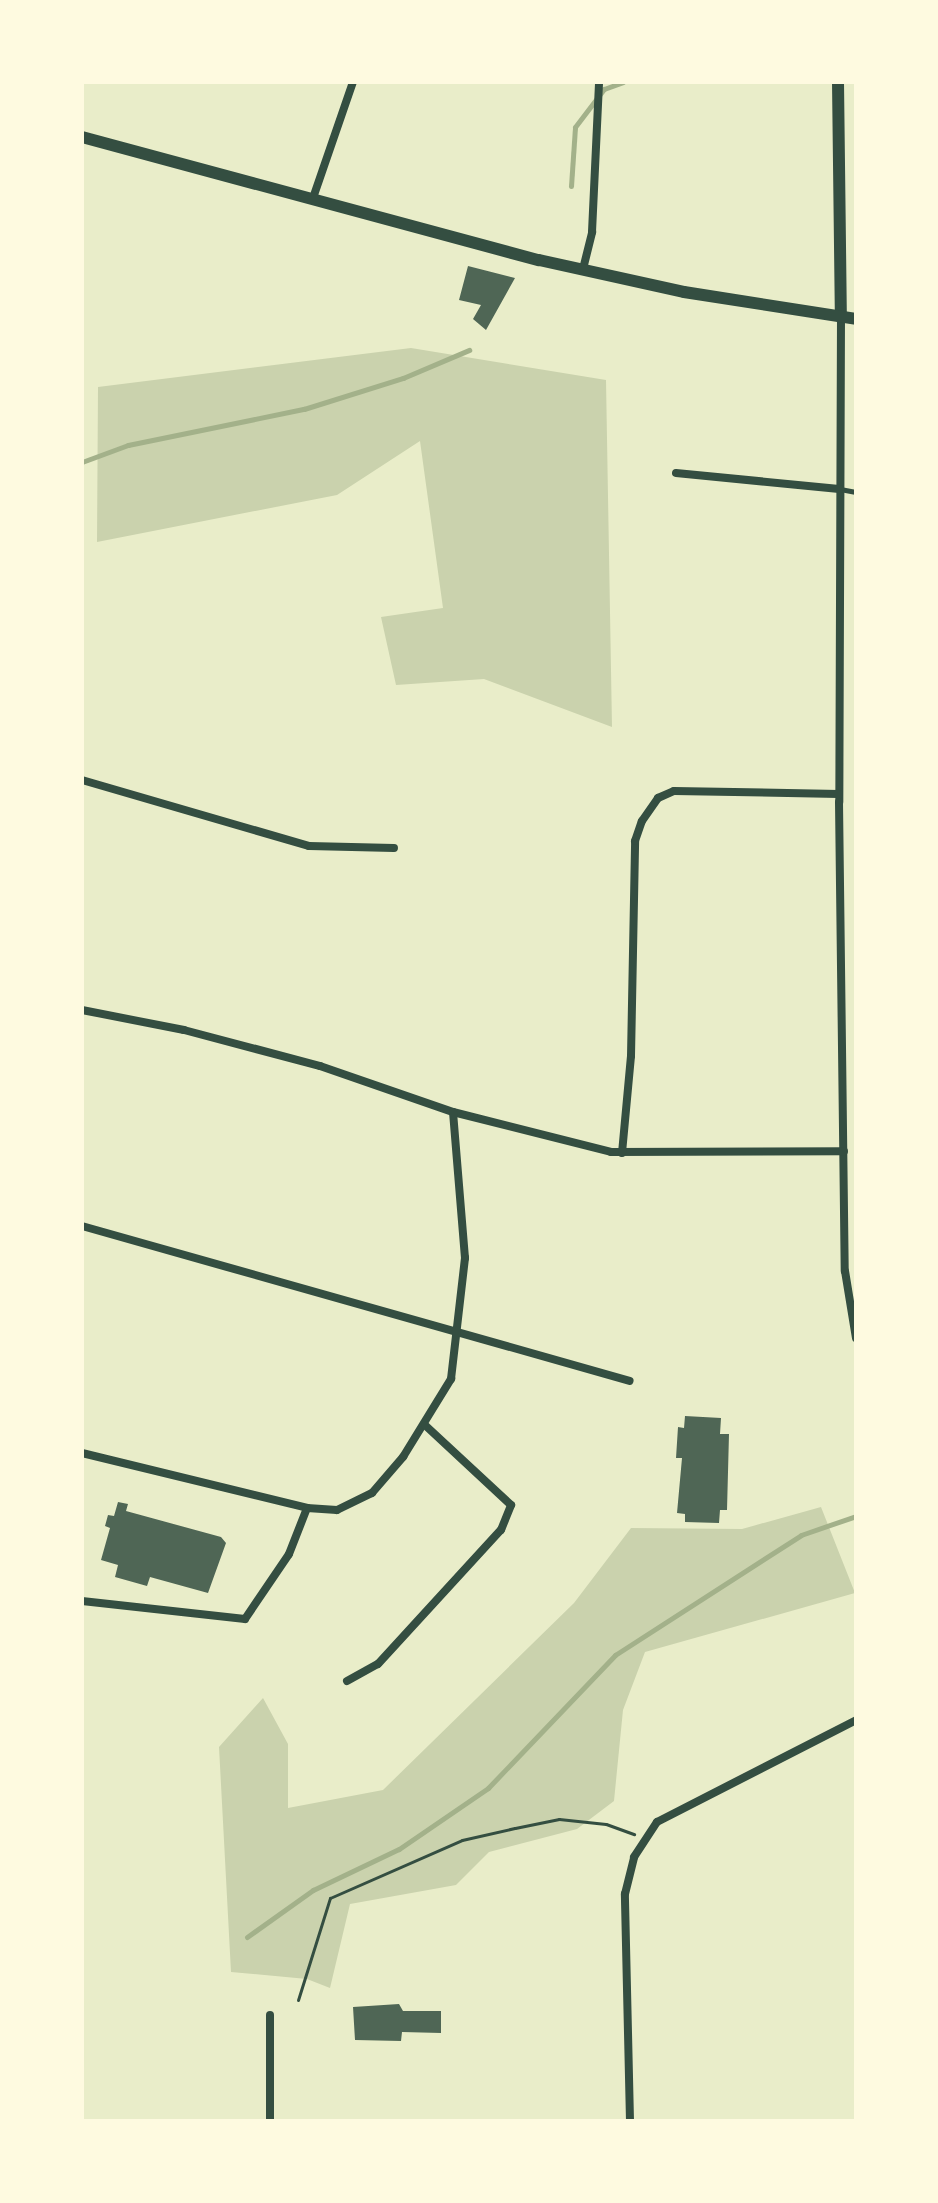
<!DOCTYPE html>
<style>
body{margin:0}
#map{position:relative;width:938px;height:2203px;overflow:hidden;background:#e9edc9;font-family:"DM Sans",sans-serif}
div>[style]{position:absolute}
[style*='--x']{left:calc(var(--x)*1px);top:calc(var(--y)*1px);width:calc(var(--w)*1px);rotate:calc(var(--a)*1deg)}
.green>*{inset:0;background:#cad2ad}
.stream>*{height:5px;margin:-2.5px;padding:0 2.5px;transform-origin:2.5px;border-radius:2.5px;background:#a3b18a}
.building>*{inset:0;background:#4f6655}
.path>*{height:3px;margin:-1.5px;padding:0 1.5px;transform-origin:1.5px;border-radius:1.5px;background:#344e41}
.service>*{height:5px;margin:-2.5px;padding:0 2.5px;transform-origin:2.5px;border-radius:2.5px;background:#344e41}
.minor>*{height:8px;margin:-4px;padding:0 4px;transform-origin:4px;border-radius:4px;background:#344e41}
.secondary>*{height:12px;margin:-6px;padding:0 6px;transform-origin:6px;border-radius:6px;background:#344e41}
span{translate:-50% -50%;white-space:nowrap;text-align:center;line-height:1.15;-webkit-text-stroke:8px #fefae0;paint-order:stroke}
.frame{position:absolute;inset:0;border:84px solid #fefae0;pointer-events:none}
</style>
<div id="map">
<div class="green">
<i style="clip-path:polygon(411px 348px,606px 380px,612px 727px,484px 679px,396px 685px,381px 617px,443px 608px,420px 441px,337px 495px,97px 542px,98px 387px)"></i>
<i style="clip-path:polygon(821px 1507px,855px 1593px,645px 1652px,623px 1710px,614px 1801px,577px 1829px,489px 1852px,456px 1885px,350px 1904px,330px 1988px,307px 1979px,231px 1972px,219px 1747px,263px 1698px,288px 1744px,288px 1808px,383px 1790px,574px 1603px,631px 1528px,742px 1529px)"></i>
</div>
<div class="stream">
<i style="--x:571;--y:186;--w:59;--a:-86.1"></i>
<i style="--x:575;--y:127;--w:48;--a:-52.7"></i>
<i style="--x:604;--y:89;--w:20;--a:-20"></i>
<i style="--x:82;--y:462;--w:49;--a:-20.3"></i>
<i style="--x:128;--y:445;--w:180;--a:-11.6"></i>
<i style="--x:304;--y:409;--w:104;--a:-17.4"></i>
<i style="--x:403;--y:378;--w:72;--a:-23"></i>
<i style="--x:247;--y:1937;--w:81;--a:-35.5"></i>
<i style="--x:313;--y:1890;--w:95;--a:-25.5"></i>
<i style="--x:399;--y:1849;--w:108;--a:-34.4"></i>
<i style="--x:488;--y:1788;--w:184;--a:-46.3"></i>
<i style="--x:615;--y:1655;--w:221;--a:-32.8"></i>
<i style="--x:801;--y:1535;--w:58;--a:-19.1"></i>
</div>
<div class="building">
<i style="clip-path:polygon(468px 266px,515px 278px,486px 330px,473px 319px,481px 305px,459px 300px)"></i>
<i style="clip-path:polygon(685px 1416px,721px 1418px,720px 1434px,729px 1434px,727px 1510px,720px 1510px,719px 1523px,685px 1522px,685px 1514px,677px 1513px,682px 1458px,676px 1458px,678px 1427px,684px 1428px)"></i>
<i style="clip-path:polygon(118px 1502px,128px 1504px,126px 1511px,221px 1537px,226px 1543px,208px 1593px,150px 1577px,147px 1586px,115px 1577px,118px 1565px,101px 1560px,110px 1528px,105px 1526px,108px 1515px,114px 1516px)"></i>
<i style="clip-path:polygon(399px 2004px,403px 2011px,441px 2011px,441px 2033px,402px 2032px,401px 2041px,355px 2040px,353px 2007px)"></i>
</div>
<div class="path">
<i style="--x:298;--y:2000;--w:107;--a:-72.6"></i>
<i style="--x:330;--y:1898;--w:144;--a:-23.7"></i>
<i style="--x:462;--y:1840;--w:54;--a:-12.8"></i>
<i style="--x:515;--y:1828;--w:45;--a:-11.6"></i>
<i style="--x:559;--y:1819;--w:47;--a:6.1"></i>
<i style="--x:606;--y:1824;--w:30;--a:20"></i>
</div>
<div class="service">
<i style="--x:840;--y:489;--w:16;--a:11"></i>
</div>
<div class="minor">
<i style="--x:313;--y:198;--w:123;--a:-71"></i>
<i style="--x:583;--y:269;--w:38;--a:-76"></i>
<i style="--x:592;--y:232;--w:150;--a:-87.3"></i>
<i style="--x:841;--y:317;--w:485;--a:90.2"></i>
<i style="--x:839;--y:802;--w:469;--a:89.3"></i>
<i style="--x:845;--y:1271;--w:68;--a:80.7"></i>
<i style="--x:676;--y:473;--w:164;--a:5.6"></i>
<i style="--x:82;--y:780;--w:236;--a:16.2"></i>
<i style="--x:309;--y:846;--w:85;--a:1.3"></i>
<i style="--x:82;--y:1010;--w:104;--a:11.1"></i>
<i style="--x:184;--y:1030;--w:141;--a:14.8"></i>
<i style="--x:320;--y:1066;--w:141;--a:19.1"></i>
<i style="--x:453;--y:1112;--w:163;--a:14.2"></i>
<i style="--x:611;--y:1152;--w:233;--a:-0.2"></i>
<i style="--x:622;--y:1153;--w:97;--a:-84.7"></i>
<i style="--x:631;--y:1056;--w:215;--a:-88.9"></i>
<i style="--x:635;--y:841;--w:21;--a:-71"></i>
<i style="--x:642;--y:821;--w:28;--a:-55"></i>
<i style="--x:658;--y:798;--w:17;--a:-24"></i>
<i style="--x:674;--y:791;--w:165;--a:1"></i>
<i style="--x:82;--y:1226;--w:569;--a:15.79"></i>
<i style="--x:82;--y:1453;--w:232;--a:13.7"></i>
<i style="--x:307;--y:1508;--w:30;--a:4"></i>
<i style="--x:337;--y:1510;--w:39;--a:-26"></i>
<i style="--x:372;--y:1493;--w:48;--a:-49.3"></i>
<i style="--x:403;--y:1457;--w:92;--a:-58.4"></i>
<i style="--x:451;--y:1379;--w:122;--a:-83.4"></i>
<i style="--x:465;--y:1258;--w:146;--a:-94.7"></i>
<i style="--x:82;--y:1601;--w:164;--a:6.3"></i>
<i style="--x:245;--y:1619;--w:78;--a:-55.9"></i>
<i style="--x:289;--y:1554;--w:49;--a:-68.6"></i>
<i style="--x:347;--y:1681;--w:35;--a:-29"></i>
<i style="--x:378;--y:1664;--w:182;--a:-47.5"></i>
<i style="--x:501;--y:1530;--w:27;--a:-68"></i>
<i style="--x:511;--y:1505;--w:117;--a:-137.1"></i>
<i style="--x:270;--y:2121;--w:106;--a:-90"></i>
<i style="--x:630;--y:2121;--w:227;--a:-91.3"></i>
<i style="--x:625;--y:1894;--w:38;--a:-76"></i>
<i style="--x:634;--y:1857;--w:42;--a:-56.7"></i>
<i style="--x:657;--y:1822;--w:224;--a:-27.1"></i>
</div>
<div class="secondary">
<i style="--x:838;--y:82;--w:235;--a:89.3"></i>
<i style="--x:82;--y:137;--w:473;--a:15.1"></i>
<i style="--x:539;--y:260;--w:148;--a:12.4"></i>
<i style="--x:684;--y:292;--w:174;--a:8.9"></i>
</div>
<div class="frame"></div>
</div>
